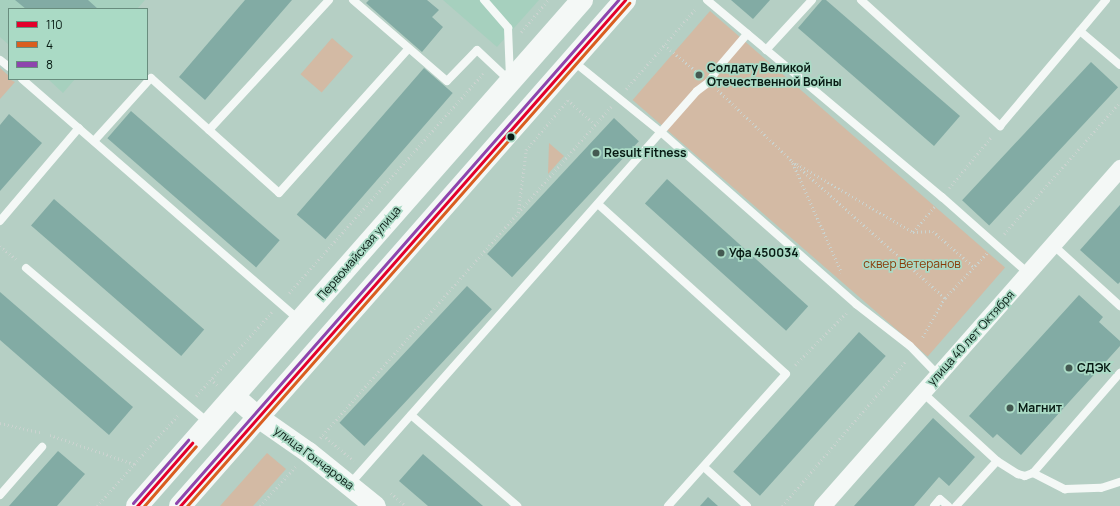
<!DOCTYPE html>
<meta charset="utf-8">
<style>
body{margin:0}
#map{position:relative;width:1120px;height:506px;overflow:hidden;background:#b5cfc4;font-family:Manrope,sans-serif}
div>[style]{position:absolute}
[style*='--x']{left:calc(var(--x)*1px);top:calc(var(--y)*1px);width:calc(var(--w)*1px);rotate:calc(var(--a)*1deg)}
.built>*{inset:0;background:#a6d0be}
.green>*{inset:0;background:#d3baa4;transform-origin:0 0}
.building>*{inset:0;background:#82aba4;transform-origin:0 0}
.path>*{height:2.5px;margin-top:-1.25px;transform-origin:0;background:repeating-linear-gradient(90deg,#cad3cf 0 1px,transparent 0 4px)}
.service>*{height:8px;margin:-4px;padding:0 4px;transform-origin:4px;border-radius:4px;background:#f4f8f6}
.minor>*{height:17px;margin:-8.5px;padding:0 8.5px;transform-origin:8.5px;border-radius:8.5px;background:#f4f8f6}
.tertiary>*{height:21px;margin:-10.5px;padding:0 10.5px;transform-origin:10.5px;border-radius:10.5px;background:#f4f8f6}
.secondary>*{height:22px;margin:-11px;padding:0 11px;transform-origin:11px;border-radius:11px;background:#f4f8f6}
.bus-1>*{height:3px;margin:-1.5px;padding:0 1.5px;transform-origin:1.5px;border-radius:1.5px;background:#e4002b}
.bus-2>*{height:3px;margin:-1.5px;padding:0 1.5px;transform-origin:1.5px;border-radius:1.5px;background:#da5e20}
.bus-3>*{height:3px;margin:-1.5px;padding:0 1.5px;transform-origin:1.5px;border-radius:1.5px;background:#8e44ad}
.dots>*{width:11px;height:11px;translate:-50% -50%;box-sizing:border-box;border:2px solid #aadac5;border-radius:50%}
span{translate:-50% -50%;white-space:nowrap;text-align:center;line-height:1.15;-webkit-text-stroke:3.5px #aadac5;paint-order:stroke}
.poi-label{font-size:12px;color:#071a13;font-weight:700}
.left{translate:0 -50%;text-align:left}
.street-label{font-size:12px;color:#071a13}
.park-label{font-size:12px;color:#883a07}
.legend{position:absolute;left:8px;top:8px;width:140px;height:72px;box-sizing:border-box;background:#aadac5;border:1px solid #698d7e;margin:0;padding:5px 7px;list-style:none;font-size:12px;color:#071a13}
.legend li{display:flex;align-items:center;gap:8px;height:20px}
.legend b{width:20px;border:1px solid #698d7e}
</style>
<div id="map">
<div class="built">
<i style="clip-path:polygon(0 0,145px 0,137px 9px,9px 9px,9px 45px,0 37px)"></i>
<i style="clip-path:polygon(443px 0,539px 0,497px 47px)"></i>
<i style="clip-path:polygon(48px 79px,75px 79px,63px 93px)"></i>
</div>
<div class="green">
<i style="left:710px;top:11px;width:391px;height:118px;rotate:41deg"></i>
<i style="left:332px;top:38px;width:28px;height:48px;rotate:41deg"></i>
<i style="clip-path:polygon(0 68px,9px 76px,9px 79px,15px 82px,0 99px)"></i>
<i style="clip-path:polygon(549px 143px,564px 156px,548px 174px)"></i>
<i style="clip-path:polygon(267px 453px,286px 469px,253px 506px,220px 506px)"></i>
</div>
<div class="building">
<i style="clip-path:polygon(15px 0,88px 0,98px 9px,26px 9px)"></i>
<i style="clip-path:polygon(245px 0,292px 0,205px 100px,179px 77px)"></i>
<i style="clip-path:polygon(369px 0,427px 0,439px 10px,432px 17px,443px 27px,422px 52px,366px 3px)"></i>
<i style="clip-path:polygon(731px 0,770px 0,753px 19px)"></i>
<i style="clip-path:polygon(822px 0,826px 0,960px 116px,934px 146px,798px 28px)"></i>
<i style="left:1091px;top:62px;width:37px;height:189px;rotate:43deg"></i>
<i style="left:424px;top:68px;width:38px;height:194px;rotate:41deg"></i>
<i style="left:131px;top:111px;width:197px;height:36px;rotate:41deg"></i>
<i style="clip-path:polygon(9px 114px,42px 143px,0 191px,0 125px)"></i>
<i style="left:614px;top:118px;width:34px;height:186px;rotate:43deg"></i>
<i style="left:667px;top:179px;width:190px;height:33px;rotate:42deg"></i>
<i style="left:54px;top:199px;width:199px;height:35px;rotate:41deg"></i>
<i style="clip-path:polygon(1120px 205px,1120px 282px,1118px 284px,1080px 250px)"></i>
<i style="left:467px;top:286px;width:34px;height:187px;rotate:43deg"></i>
<i style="clip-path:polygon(0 292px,133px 407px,109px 435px,0 340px)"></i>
<i style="clip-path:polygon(1079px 295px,1103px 317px,1099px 322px,1120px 341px,1120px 346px,1021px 455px,997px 434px,993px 438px,969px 416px)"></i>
<i style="left:859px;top:332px;width:36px;height:188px;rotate:42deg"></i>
<i style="clip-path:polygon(933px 418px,975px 457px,949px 486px,939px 477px,914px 506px,854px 506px)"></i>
<i style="clip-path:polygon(58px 451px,85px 474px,57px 506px,9px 506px)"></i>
<i style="clip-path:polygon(423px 454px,483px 506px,428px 506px,399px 481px)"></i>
<i style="clip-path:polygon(708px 497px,718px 506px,700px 506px)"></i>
</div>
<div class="path">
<i style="--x:521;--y:32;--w:42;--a:-49.8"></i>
<i style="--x:664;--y:45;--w:46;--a:38.9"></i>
<i style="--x:626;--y:89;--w:108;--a:-49.1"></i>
<i style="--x:718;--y:90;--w:103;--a:43.8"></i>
<i style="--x:792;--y:161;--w:205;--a:41.8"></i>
<i style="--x:945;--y:298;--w:47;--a:119.3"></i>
<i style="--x:568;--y:100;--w:36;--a:42"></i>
<i style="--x:793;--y:163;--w:120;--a:66"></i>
<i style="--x:797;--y:164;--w:134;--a:30.4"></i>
<i style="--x:913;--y:232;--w:20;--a:-3"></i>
<i style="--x:933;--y:231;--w:55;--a:41.3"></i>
<i style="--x:949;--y:188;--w:67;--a:-50.4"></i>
<i style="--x:518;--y:213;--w:64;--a:-82.8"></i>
<i style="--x:526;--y:150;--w:65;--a:-50"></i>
<i style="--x:913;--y:232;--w:33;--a:-50"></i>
<i style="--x:1004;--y:234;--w:176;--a:-48.7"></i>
<i style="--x:0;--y:246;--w:22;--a:39"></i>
<i style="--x:289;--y:293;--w:293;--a:-48.5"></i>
<i style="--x:945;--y:298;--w:62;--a:-47"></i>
<i style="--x:795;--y:365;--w:74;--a:-45.5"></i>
<i style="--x:211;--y:379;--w:10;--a:45"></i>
<i style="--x:196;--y:396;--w:113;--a:-47.9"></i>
<i style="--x:0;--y:423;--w:44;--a:13.1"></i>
<i style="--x:50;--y:435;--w:89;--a:19"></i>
<i style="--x:323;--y:435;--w:40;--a:40"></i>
<i style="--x:320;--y:438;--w:441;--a:-48.7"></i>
<i style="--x:391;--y:493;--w:20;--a:41"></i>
<i style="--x:97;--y:506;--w:123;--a:-48.3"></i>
<i style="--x:260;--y:506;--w:54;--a:-48"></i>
<i style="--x:782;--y:506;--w:191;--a:-49.5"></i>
</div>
<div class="service">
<i style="--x:353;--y:0;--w:124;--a:40.8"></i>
<i style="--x:447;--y:81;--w:43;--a:-45.9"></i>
<i style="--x:477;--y:50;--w:45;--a:43.2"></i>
<i style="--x:484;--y:0;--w:37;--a:49"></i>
<i style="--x:508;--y:28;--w:49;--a:87.7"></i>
<i style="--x:707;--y:0;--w:307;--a:40"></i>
<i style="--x:942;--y:197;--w:116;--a:41.5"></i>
<i style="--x:861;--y:0;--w:188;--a:42.2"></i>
<i style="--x:1000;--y:126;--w:124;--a:-49.9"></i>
<i style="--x:1106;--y:0;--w:40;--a:130"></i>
<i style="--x:1080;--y:31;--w:52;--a:40.4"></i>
<i style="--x:766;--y:50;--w:68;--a:-47.4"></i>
<i style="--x:0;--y:60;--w:11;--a:38"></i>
<i style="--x:573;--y:61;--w:114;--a:39"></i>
<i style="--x:662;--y:133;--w:259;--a:41.4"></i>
<i style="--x:856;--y:304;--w:68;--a:37.9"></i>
<i style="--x:910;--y:346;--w:40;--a:46"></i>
<i style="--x:22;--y:79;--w:367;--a:41"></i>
<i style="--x:209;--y:130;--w:177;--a:-47.3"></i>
<i style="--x:94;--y:141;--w:85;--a:-47.9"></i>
<i style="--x:151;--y:78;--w:172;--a:41.9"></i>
<i style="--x:279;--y:193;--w:193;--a:-48.1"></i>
<i style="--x:598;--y:204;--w:253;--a:42.1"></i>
<i style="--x:786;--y:374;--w:177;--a:131.8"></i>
<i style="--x:0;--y:221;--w:122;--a:-49.7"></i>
<i style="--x:1053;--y:245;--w:91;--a:42.3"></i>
<i style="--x:26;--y:268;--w:240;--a:40.3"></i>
<i style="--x:922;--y:392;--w:102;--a:42.6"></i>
<i style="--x:997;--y:461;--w:61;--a:132.3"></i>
<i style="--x:411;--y:415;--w:140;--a:40.6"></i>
<i style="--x:997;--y:461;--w:25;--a:32"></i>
<i style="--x:1018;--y:474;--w:7;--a:16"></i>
<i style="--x:1025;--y:476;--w:9;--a:-21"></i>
<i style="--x:1033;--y:473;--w:133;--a:-49"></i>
<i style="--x:704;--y:467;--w:58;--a:42.2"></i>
<i style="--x:1033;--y:473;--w:36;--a:27"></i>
<i style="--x:1065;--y:489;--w:36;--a:-2"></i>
<i style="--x:1101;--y:488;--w:20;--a:-18"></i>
<i style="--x:350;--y:484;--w:524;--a:-48.56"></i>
<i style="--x:697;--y:91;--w:15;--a:-37"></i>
<i style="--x:709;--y:82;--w:17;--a:-57"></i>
<i style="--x:718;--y:68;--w:45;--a:-49.5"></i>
<i style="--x:0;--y:495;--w:64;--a:-48.8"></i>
<i style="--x:934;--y:506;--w:9;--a:-49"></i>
<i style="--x:940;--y:499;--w:11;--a:41"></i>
</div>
<div class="minor">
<i style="--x:822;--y:506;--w:451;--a:-48.6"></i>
</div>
<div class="tertiary">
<i style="--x:234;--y:396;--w:32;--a:41"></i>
<i style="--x:258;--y:417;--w:61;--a:35"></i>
<i style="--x:308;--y:452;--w:86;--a:38.9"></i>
</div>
<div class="secondary">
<i style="--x:137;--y:506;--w:674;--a:-48.67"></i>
<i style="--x:180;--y:506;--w:674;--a:-48.67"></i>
</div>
<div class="bus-1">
<i style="--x:137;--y:506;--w:84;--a:-48.9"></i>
<i style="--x:180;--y:506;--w:674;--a:-48.67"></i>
</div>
<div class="bus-2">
<i style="--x:144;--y:506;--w:79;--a:-49.1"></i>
<i style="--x:187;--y:506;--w:670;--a:-48.69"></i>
</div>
<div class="bus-3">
<i style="--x:133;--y:503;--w:84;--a:-48.9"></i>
<i style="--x:176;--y:503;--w:670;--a:-48.69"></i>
</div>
<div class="dots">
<i style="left:699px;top:75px;background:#445951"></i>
<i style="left:511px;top:137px;background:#071a13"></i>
<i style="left:596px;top:153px;background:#445951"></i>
<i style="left:721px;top:253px;background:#445951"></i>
<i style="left:1069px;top:368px;background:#445951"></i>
<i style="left:1010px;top:408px;background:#445951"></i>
</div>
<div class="poi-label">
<span class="left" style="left:707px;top:75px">Солдату Великой<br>Отечественной Войны</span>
<span class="left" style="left:604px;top:153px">Result Fitness</span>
<span class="left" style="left:729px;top:253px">Уфа 450034</span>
<span class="left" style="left:1077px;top:368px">СДЭК</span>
<span class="left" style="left:1018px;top:408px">Магнит</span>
</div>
<div class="street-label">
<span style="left:359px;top:253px;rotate:-49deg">Первомайская улица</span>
<span style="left:971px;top:338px;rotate:-48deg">улица 40 лет Октября</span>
<span style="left:314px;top:458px;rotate:37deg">улица Гончарова</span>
</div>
<div class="park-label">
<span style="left:912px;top:264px">сквер Ветеранов</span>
</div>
<ul class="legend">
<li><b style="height:5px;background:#e4002b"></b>110</li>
<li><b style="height:5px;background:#da5e20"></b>4</li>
<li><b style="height:5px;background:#8e44ad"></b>8</li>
</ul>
</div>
